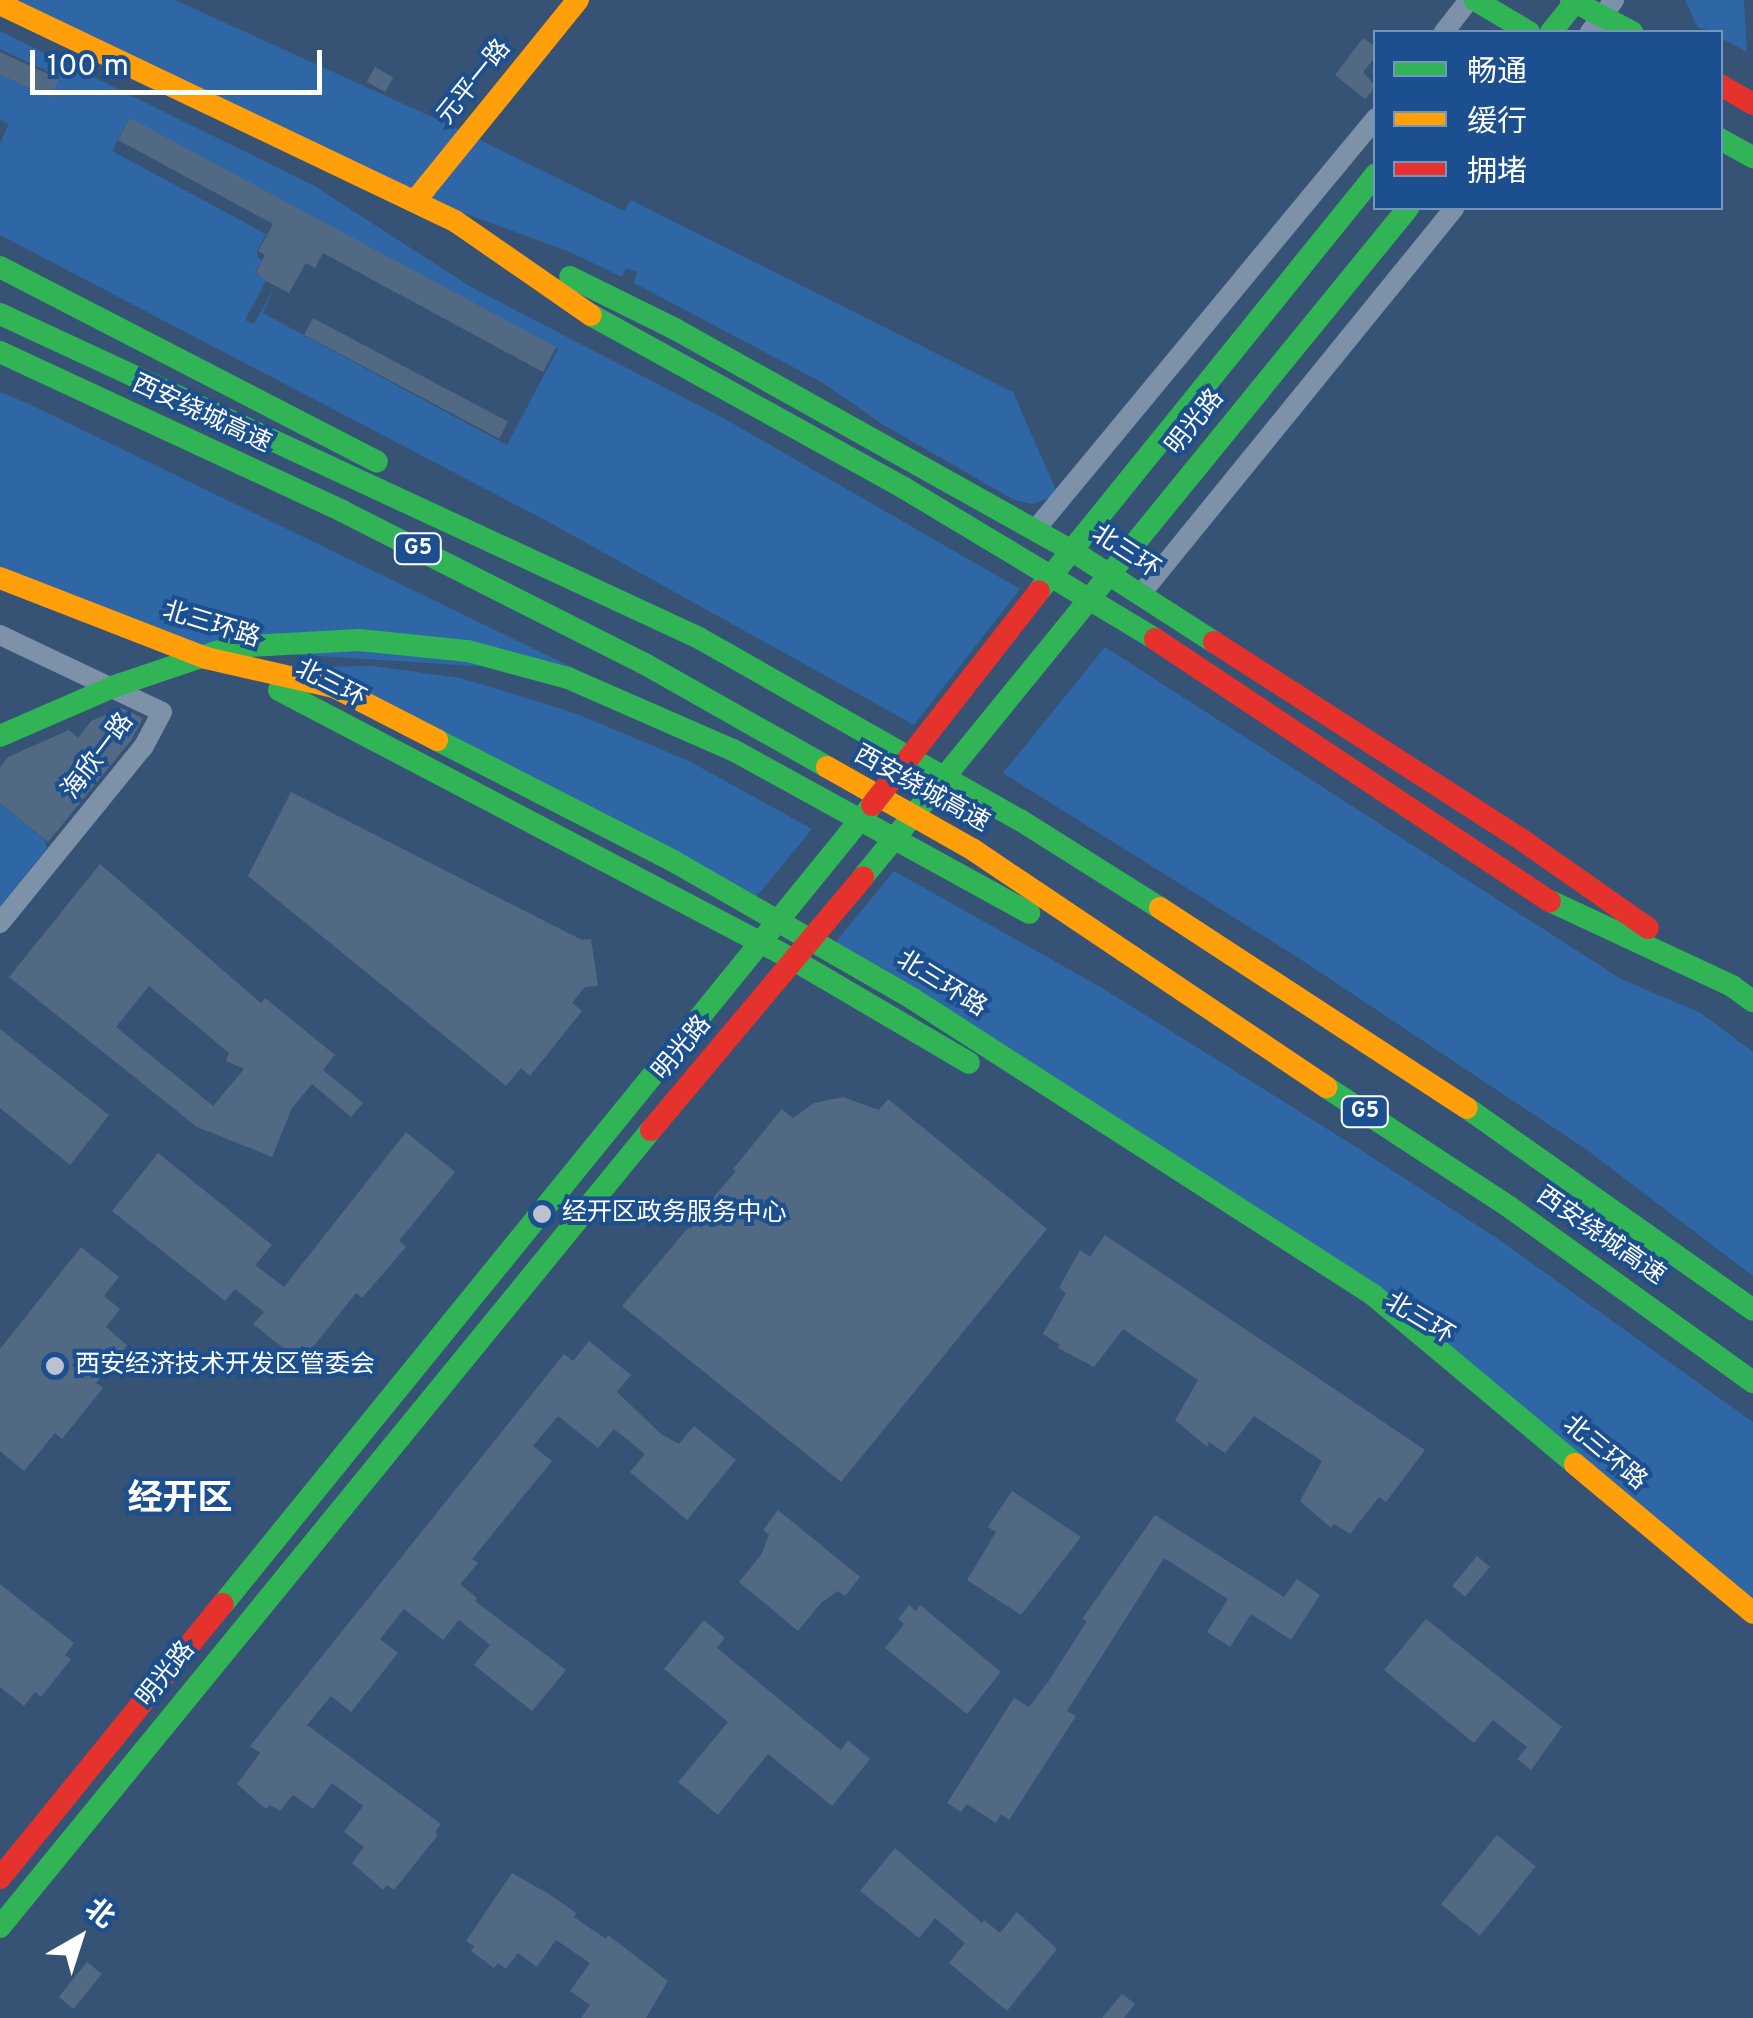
<!DOCTYPE html>
<meta charset="utf-8">
<style>
body{margin:0}
#map{position:relative;width:1753px;height:2018px;overflow:hidden;background:#365274;font-family:Overpass,"Noto Sans SC",sans-serif}
div>[style]{position:absolute}
[style*='--x']{left:calc(var(--x)*1px);top:calc(var(--y)*1px);width:calc(var(--w)*1px);rotate:calc(var(--a)*1deg)}
.green>*{inset:0;background:#2f66a5}
.building>*{inset:0;background:#526984;transform-origin:0 0}
.street>*{height:20px;margin:-10px;padding:0 10px;transform-origin:10px;border-radius:10px;background:#7d92a8}
.fast>*{height:22px;margin:-11px;padding:0 11px;transform-origin:11px;border-radius:11px;background:#30b455}
.slow>*{height:22px;margin:-11px;padding:0 11px;transform-origin:11px;border-radius:11px;background:#ff9f0a}
.jam>*{height:22px;margin:-11px;padding:0 11px;transform-origin:11px;border-radius:11px;background:#e5322d}
.dots>*{width:28px;height:28px;translate:-50% -50%;box-sizing:border-box;border:5px solid #1b4f8f;border-radius:50%}
span{translate:-50% -50%;white-space:nowrap;text-align:center;line-height:1.15;-webkit-text-stroke:8px #1b4f8f;paint-order:stroke}
.shield-label span{padding:2px 8px;background:#1b4f8f;border:2px solid;border-radius:8px;-webkit-text-stroke-width:0}
.shield-label{font-size:22px;color:#fff;font-weight:700}
.street-label{font-size:25px;color:#fff}
.poi-label{font-size:25px;color:#fff}
.left{translate:0 -50%;text-align:left}
.district-label{font-size:35px;color:#fff;font-weight:700}
.legend{position:absolute;left:1373px;top:30px;width:350px;height:180px;box-sizing:border-box;background:#1b4f8f;border:2px solid #7695bc;margin:0;padding:12px 18px;list-style:none;font-size:30px;color:#fff}
.legend li{display:flex;align-items:center;gap:20px;height:50px}
.legend b{width:50px;border:2px solid #7695bc}
.north{position:absolute;left:30px;top:1888px;width:100px;height:100px;-webkit-text-stroke:8px #1b4f8f;paint-order:stroke;rotate:39deg;font-size:28px;font-weight:700;line-height:40px;text-align:center;color:#fff}
.north::after{content:'';display:block;margin:auto;width:35px;height:45px;background:#fff;clip-path:polygon(50% 0,100% 100%,50% 72%,0 100%)}
.scale{position:absolute;left:30px;top:50px;width:292px;height:45px;box-sizing:border-box;border:5px solid #fff;border-top:0;padding-left:12px;font-size:30px;line-height:35px;white-space:nowrap;color:#fff;-webkit-text-stroke:8px #1b4f8f;paint-order:stroke}
</style>
<div id="map">
<div class="green">
<i style="clip-path:polygon(17px 0,175px 0,452px 126px,624px 211px,631px 200px,1013px 392px,1058px 495px,1032px 504px,1014px 500px,882px 424px,823px 383px,634px 283px,637px 272px,626px 268px,622px 277px,570px 252px,425px 199px)"></i>
<i style="clip-path:polygon(1685px 0,1744px 0,1747px 52px,1721px 38px,1720px 32px,1698px 28px)"></i>
<i style="clip-path:polygon(evenodd,0 31px,313px 185px,471px 287px,725px 419px,1020px 589px,914px 725px,543px 519px,0 235px,0 143px,9px 124px,0 120px,0 75px,50px 98px,60px 77px,0 49px,0 31px,129px 119px,558px 349px,507px 445px,263px 313px,275px 286px,254px 324px,245px 320px,267px 279px,255px 272px,259px 265px,270px 270px,273px 266px,259px 259px,257px 251px,266px 234px,112px 151px,129px 119px)"></i>
<i style="clip-path:polygon(0 392px,27px 403px,584px 673px,189px 648px,0 568px)"></i>
<i style="clip-path:polygon(1105px 647px,1621px 979px,1701px 1013px,1753px 1052px,1753px 1276px,1587px 1150px,1294px 955px,1003px 773px)"></i>
<i style="clip-path:polygon(373px 666px,461px 678px,575px 713px,689px 761px,812px 829px,753px 901px,293px 667px)"></i>
<i style="clip-path:polygon(0 803px,45px 840px,47px 848px,0 907px)"></i>
<i style="clip-path:polygon(894px 871px,1104px 989px,1364px 1152px,1498px 1239px,1753px 1422px,1753px 1602px,1459px 1358px,829px 950px)"></i>
</div>
<div class="building">
<i style="clip-path:polygon(1363px 38px,1376px 47px,1376px 56px,1363px 72px,1376px 87px,1365px 99px,1335px 75px)"></i>
<i style="clip-path:polygon(0 52px,59px 79px,51px 98px,0 75px)"></i>
<i style="left:375px;top:67px;width:21px;height:17px;rotate:29deg"></i>
<i style="clip-path:polygon(130px 118px,556px 347px,543px 372px,323px 253px,315px 268px,306px 263px,289px 293px,266px 281px,256px 272px,265px 255px,258px 251px,273px 224px,118px 140px)"></i>
<i style="left:313px;top:318px;width:221px;height:19px;rotate:28deg"></i>
<i style="clip-path:polygon(121px 708px,143px 718px,132px 739px,48px 842px,0 803px,0 767px,8px 757px,69px 730px,78px 738px,91px 721px)"></i>
<i style="clip-path:polygon(291px 792px,582px 940px,591px 939px,598px 986px,585px 987px,572px 1003px,582px 1011px,530px 1076px,521px 1068px,506px 1086px,248px 876px)"></i>
<i style="clip-path:polygon(evenodd,100px 864px,261px 1003px,265px 998px,335px 1055px,323px 1070px,363px 1103px,351px 1117px,312px 1084px,292px 1108px,272px 1157px,197px 1127px,9px 977px,100px 864px,149px 986px,229px 1053px,226px 1061px,244px 1069px,213px 1106px,116px 1027px,149px 986px)"></i>
<i style="clip-path:polygon(0 1029px,109px 1115px,70px 1165px,0 1108px)"></i>
<i style="clip-path:polygon(843px 1097px,879px 1110px,888px 1099px,1047px 1229px,841px 1482px,622px 1306px,736px 1171px,733px 1169px,782px 1109px,793px 1118px,814px 1103px)"></i>
<i style="clip-path:polygon(406px 1132px,455px 1172px,399px 1241px,406px 1247px,362px 1298px,356px 1293px,301px 1362px,253px 1324px,264px 1312px,235px 1289px,225px 1301px,112px 1211px,158px 1153px,272px 1245px,255px 1265px,284px 1287px)"></i>
<i style="clip-path:polygon(1105px 1235px,1425px 1450px,1386px 1502px,1379px 1497px,1350px 1534px,1334px 1524px,1331px 1528px,1300px 1501px,1322px 1461px,1254px 1416px,1225px 1453px,1209px 1442px,1207px 1447px,1175px 1420px,1198px 1380px,1123px 1329px,1094px 1367px,1058px 1348px,1060px 1345px,1043px 1334px,1066px 1293px,1059px 1288px,1080px 1250px,1090px 1257px)"></i>
<i style="clip-path:polygon(81px 1247px,119px 1277px,104px 1296px,120px 1309px,106px 1327px,127px 1345px,96px 1383px,103px 1388px,62px 1439px,55px 1433px,24px 1471px,0 1451px,0 1349px)"></i>
<i style="clip-path:polygon(589px 1341px,631px 1375px,617px 1392px,661px 1434px,679px 1444px,694px 1426px,736px 1460px,687px 1520px,630px 1472px,645px 1454px,614px 1429px,598px 1448px,558px 1416px,533px 1446px,552px 1461px,472px 1559px,478px 1563px,460px 1584px,477px 1598px,475px 1601px,566px 1670px,532px 1711px,474px 1665px,490px 1645px,459px 1620px,443px 1640px,404px 1609px,380px 1639px,398px 1653px,351px 1712px,331px 1696px,307px 1725px,441px 1824px,435px 1832px,438px 1835px,394px 1890px,387px 1885px,383px 1890px,352px 1863px,364px 1847px,344px 1832px,363px 1806px,332px 1783px,313px 1809px,293px 1795px,280px 1811px,270px 1805px,266px 1809px,237px 1784px,260px 1753px,250px 1746px,564px 1354px,573px 1361px)"></i>
<i style="clip-path:polygon(1012px 1491px,1081px 1537px,1021px 1615px,967px 1580px,996px 1532px,988px 1527px)"></i>
<i style="clip-path:polygon(778px 1510px,860px 1577px,845px 1596px,838px 1591px,821px 1603px,798px 1631px,739px 1582px,761px 1555px,769px 1535px,763px 1530px)"></i>
<i style="clip-path:polygon(1155px 1515px,1284px 1597px,1297px 1579px,1320px 1595px,1291px 1640px,1251px 1614px,1230px 1647px,1207px 1632px,1228px 1599px,1164px 1558px,1067px 1711px,1076px 1716px,1009px 1820px,1001px 1814px,996px 1823px,967px 1804px,961px 1812px,947px 1803px,1014px 1698px,1029px 1707px,1048px 1682px,1087px 1621px,1082px 1619px)"></i>
<i style="left:1477px;top:1556px;width:17px;height:39px;rotate:40deg"></i>
<i style="clip-path:polygon(0 1584px,74px 1643px,65px 1655px,71px 1659px,41px 1697px,35px 1692px,24px 1706px,0 1687px)"></i>
<i style="clip-path:polygon(909px 1605px,916px 1611px,920px 1605px,1001px 1672px,967px 1714px,885px 1648px,904px 1624px,898px 1619px)"></i>
<i style="clip-path:polygon(1426px 1619px,1562px 1727px,1531px 1770px,1517px 1759px,1527px 1747px,1493px 1720px,1474px 1743px,1384px 1670px)"></i>
<i style="clip-path:polygon(704px 1620px,725px 1638px,717px 1648px,841px 1750px,848px 1740px,870px 1759px,832px 1806px,768px 1754px,718px 1815px,678px 1782px,728px 1722px,664px 1669px)"></i>
<i style="left:1497px;top:1835px;width:50px;height:89px;rotate:39deg"></i>
<i style="clip-path:polygon(895px 1848px,982px 1923px,984px 1920px,1000px 1933px,1017px 1912px,1057px 1949px,1007px 2011px,949px 1963px,965px 1943px,935px 1918px,919px 1938px,860px 1891px)"></i>
<i style="clip-path:polygon(512px 1873px,552px 1896px,576px 1913px,574px 1917px,606px 1939px,608px 1935px,668px 1981px,646px 2018px,581px 2018px,590px 2005px,570px 1991px,590px 1963px,556px 1940px,537px 1967px,518px 1953px,506px 1969px,498px 1963px,494px 1968px,471px 1951px,474px 1946px,466px 1941px)"></i>
<i style="left:87px;top:1962px;width:19px;height:45px;rotate:39deg"></i>
<i style="clip-path:polygon(1122px 1994px,1135px 2004px,1124px 2018px,1102px 2018px)"></i>
</div>
<div class="street">
<i style="--x:1444;--y:32;--w:41;--a:-52"></i>
<i style="--x:1590;--y:32;--w:40;--a:-53"></i>
<i style="--x:1035;--y:530;--w:535;--a:-50.39"></i>
<i style="--x:1140;--y:595;--w:498;--a:-50.9"></i>
<i style="--x:0;--y:635;--w:179;--a:25.4"></i>
<i style="--x:162;--y:712;--w:40;--a:118"></i>
<i style="--x:143;--y:747;--w:227;--a:129.1"></i>
</div>
<div class="fast">
<i style="--x:1475;--y:0;--w:63;--a:30.7"></i>
<i style="--x:1571;--y:0;--w:69;--a:27.7"></i>
<i style="--x:1551;--y:32;--w:41;--a:-50.9"></i>
<i style="--x:1720;--y:139;--w:38;--a:29"></i>
<i style="--x:0;--y:267;--w:424;--a:27.3"></i>
<i style="--x:570;--y:277;--w:117;--a:26.3"></i>
<i style="--x:675;--y:329;--w:453;--a:29.2"></i>
<i style="--x:1071;--y:550;--w:170;--a:32.8"></i>
<i style="--x:0;--y:314;--w:770;--a:24.87"></i>
<i style="--x:699;--y:638;--w:369;--a:29.6"></i>
<i style="--x:1020;--y:820;--w:165;--a:32.2"></i>
<i style="--x:591;--y:315;--w:358;--a:28.9"></i>
<i style="--x:904;--y:488;--w:293;--a:31"></i>
<i style="--x:0;--y:352;--w:379;--a:24.9"></i>
<i style="--x:344;--y:512;--w:337;--a:26.8"></i>
<i style="--x:645;--y:664;--w:209;--a:29.5"></i>
<i style="--x:1039;--y:591;--w:536;--a:-51.06"></i>
<i style="--x:279;--y:690;--w:579;--a:27.67"></i>
<i style="--x:792;--y:959;--w:205;--a:30.4"></i>
<i style="--x:0;--y:736;--w:125;--a:-23.5"></i>
<i style="--x:115;--y:686;--w:122;--a:-18.6"></i>
<i style="--x:231;--y:647;--w:128;--a:-3.1"></i>
<i style="--x:359;--y:640;--w:110;--a:5.8"></i>
<i style="--x:468;--y:651;--w:104;--a:15.1"></i>
<i style="--x:568;--y:678;--w:180;--a:23.6"></i>
<i style="--x:733;--y:750;--w:338;--a:28.8"></i>
<i style="--x:437;--y:740;--w:267;--a:27.1"></i>
<i style="--x:675;--y:862;--w:275;--a:29.9"></i>
<i style="--x:913;--y:999;--w:546;--a:32.73"></i>
<i style="--x:1372;--y:1294;--w:265;--a:39.9"></i>
<i style="--x:863;--y:877;--w:863;--a:-50.83"></i>
<i style="--x:1550;--y:901;--w:201;--a:25"></i>
<i style="--x:1732;--y:986;--w:26;--a:36"></i>
<i style="--x:1326;--y:1087;--w:217;--a:33.2"></i>
<i style="--x:1508;--y:1206;--w:302;--a:35.7"></i>
<i style="--x:1467;--y:1108;--w:350;--a:35.2"></i>
<i style="--x:223;--y:1604;--w:1029;--a:-50.91"></i>
<i style="--x:0;--y:1927;--w:1029;--a:-50.76"></i>
</div>
<div class="slow">
<i style="--x:0;--y:4;--w:504;--a:25.5"></i>
<i style="--x:455;--y:221;--w:165;--a:34.7"></i>
<i style="--x:415;--y:201;--w:259;--a:-51"></i>
<i style="--x:0;--y:578;--w:221;--a:21.2"></i>
<i style="--x:206;--y:658;--w:131;--a:12.8"></i>
<i style="--x:334;--y:687;--w:116;--a:27.2"></i>
<i style="--x:827;--y:767;--w:167;--a:29.5"></i>
<i style="--x:972;--y:849;--w:427;--a:33.9"></i>
<i style="--x:1160;--y:908;--w:366;--a:33.1"></i>
<i style="--x:1575;--y:1464;--w:232;--a:39.9"></i>
</div>
<div class="jam">
<i style="--x:1720;--y:85;--w:38;--a:30"></i>
<i style="--x:1155;--y:639;--w:474;--a:33.6"></i>
<i style="--x:1214;--y:642;--w:370;--a:32.7"></i>
<i style="--x:1525;--y:842;--w:150;--a:35"></i>
<i style="--x:872;--y:805;--w:271;--a:-52"></i>
<i style="--x:651;--y:1130;--w:330;--a:-50"></i>
<i style="--x:0;--y:1878;--w:353;--a:-50.9"></i>
</div>
<div class="dots">
<i style="left:542px;top:1214px;background:#b9c2ce"></i>
<i style="left:55px;top:1366px;background:#b9c2ce"></i>
</div>
<div class="shield-label">
<span style="left:418px;top:549px">G5</span>
<span style="left:1365px;top:1112px">G5</span>
</div>
<div class="street-label">
<span style="left:475px;top:83px;rotate:-51deg">元平一路</span>
<span style="left:201px;top:415px;rotate:25deg">西安绕城高速</span>
<span style="left:1196px;top:423px;rotate:-51deg">明光路</span>
<span style="left:1125px;top:553px;rotate:33deg">北三环</span>
<span style="left:211px;top:626px;rotate:17deg">北三环路</span>
<span style="left:330px;top:685px;rotate:27deg">北三环</span>
<span style="left:99px;top:757px;rotate:-53deg">海欣一路</span>
<span style="left:921px;top:790px;rotate:29deg">西安绕城高速</span>
<span style="left:941px;top:985px;rotate:32deg">北三环路</span>
<span style="left:683px;top:1049px;rotate:-50deg">明光路</span>
<span style="left:1600px;top:1237px;rotate:35deg">西安绕城高速</span>
<span style="left:1419px;top:1320px;rotate:31deg">北三环</span>
<span style="left:1604px;top:1454px;rotate:40deg">北三环路</span>
<span style="left:167px;top:1675px;rotate:-51deg">明光路</span>
</div>
<div class="poi-label">
<span class="left" style="left:562px;top:1214px">经开区政务服务中心</span>
<span class="left" style="left:75px;top:1366px">西安经济技术开发区管委会</span>
</div>
<div class="district-label">
<span style="left:180px;top:1500px">经开区</span>
</div>
<ul class="legend">
<li><b style="height:12px;background:#30b455"></b>畅通</li>
<li><b style="height:12px;background:#ff9f0a"></b>缓行</li>
<li><b style="height:12px;background:#e5322d"></b>拥堵</li>
</ul>
<div class="north">北</div>
<div class="scale">100 m</div>
</div>
